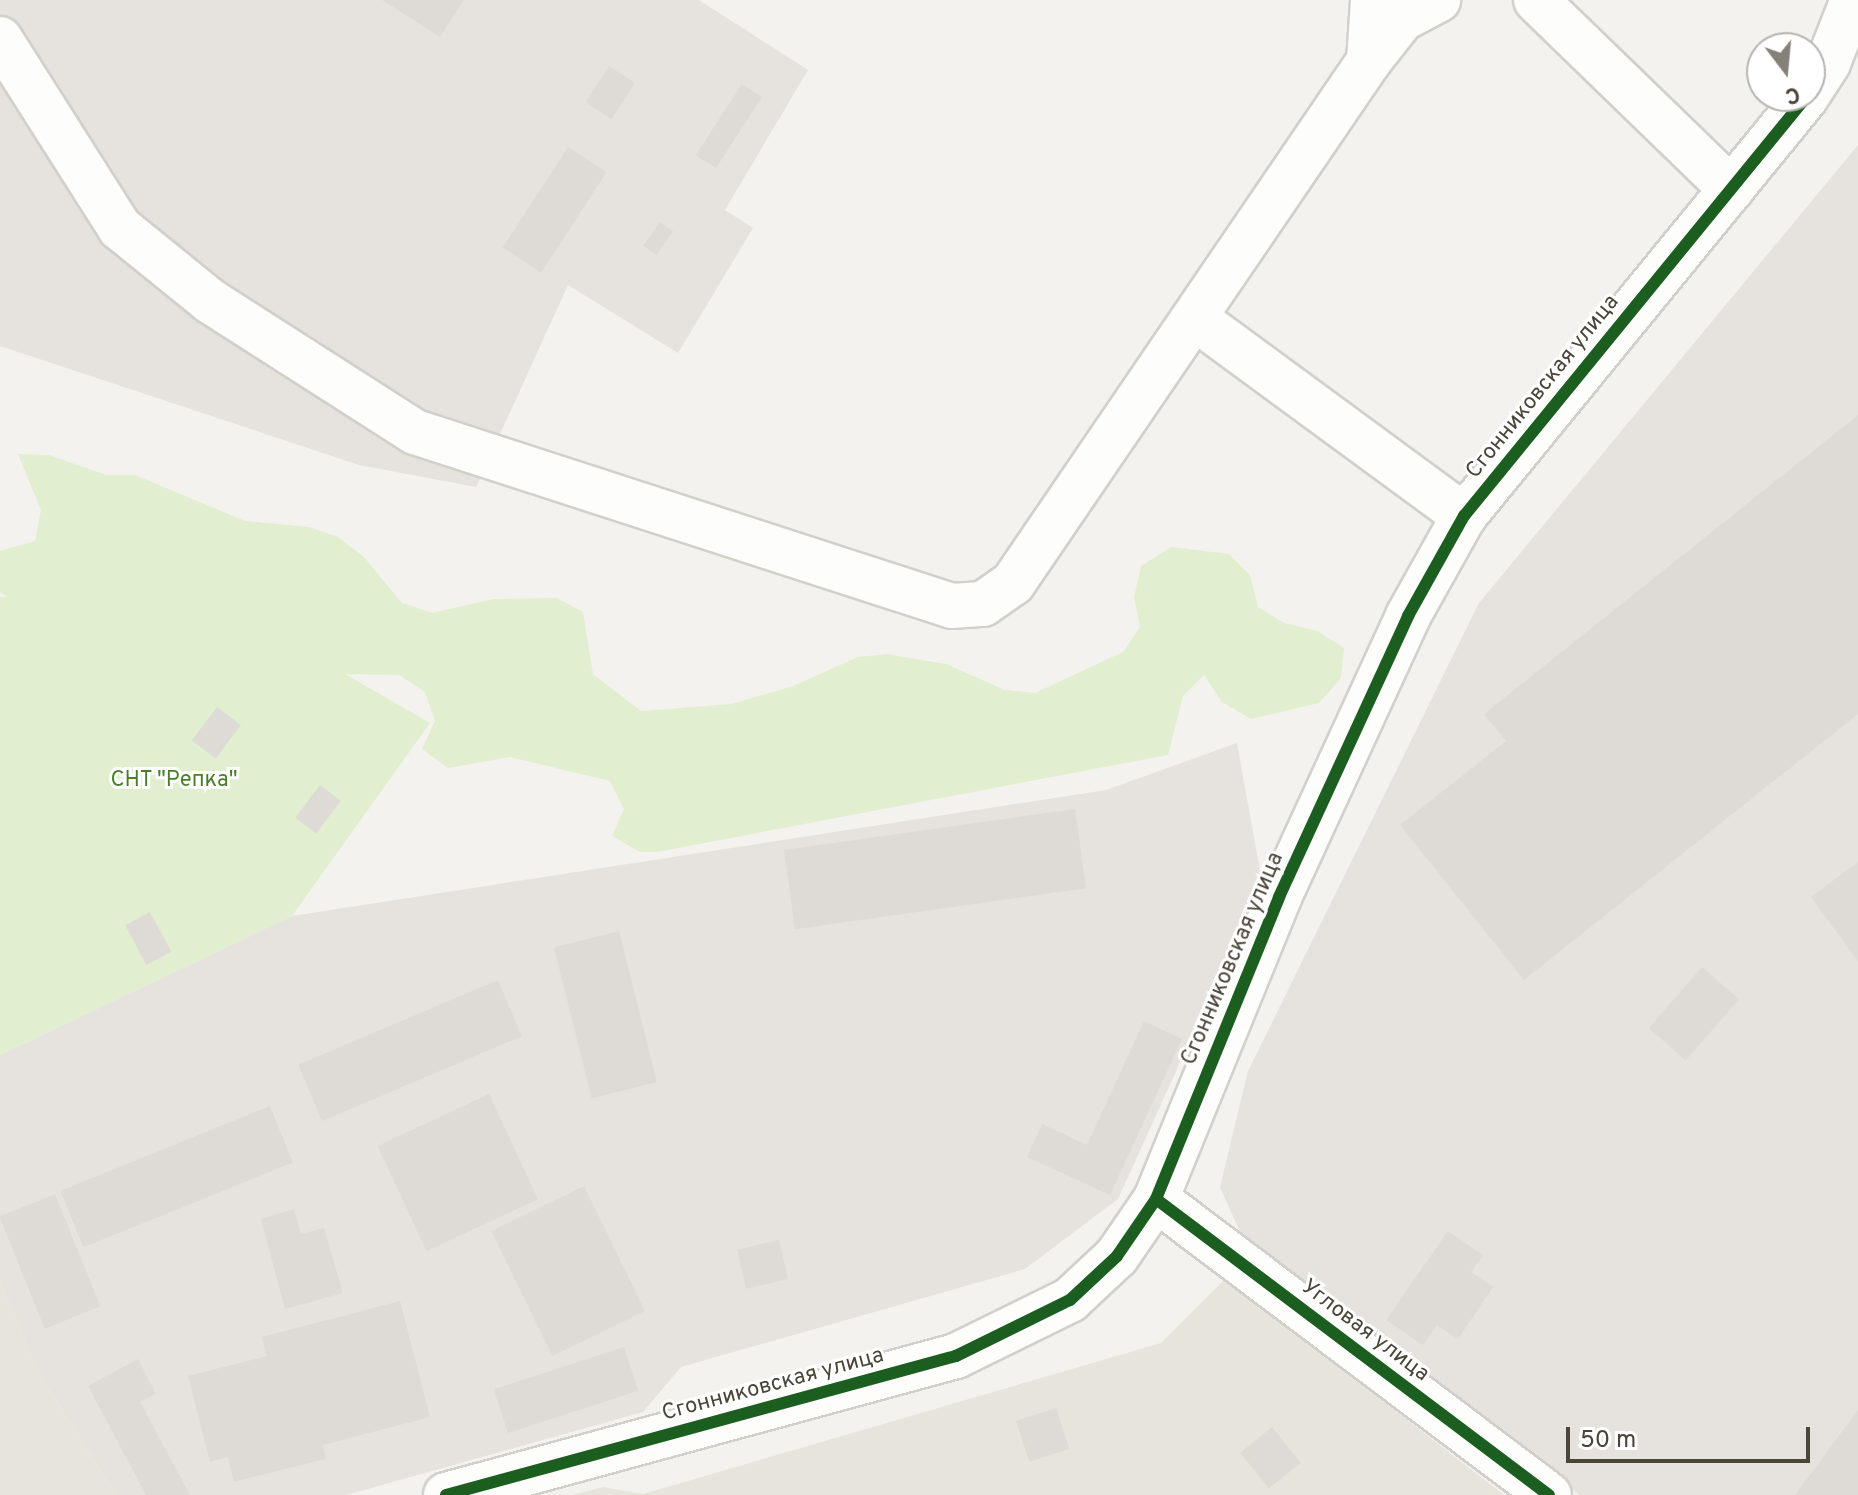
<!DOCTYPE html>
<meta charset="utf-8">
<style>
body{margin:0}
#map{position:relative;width:1858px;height:1495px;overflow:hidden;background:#f4f2ee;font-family:Overpass,sans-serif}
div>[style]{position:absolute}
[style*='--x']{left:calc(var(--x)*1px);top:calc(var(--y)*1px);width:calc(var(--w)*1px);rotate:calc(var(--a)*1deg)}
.residential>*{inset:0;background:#e7e4dc}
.industrial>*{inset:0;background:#e6e2de}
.green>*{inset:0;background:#e1eecf}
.building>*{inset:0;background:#dedbd6;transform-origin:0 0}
.roads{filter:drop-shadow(2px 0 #d2d0cb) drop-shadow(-2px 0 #d2d0cb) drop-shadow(0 2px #d2d0cb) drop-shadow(0 -2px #d2d0cb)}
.minor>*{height:44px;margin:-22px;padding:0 22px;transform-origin:22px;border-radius:22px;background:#fdfdfc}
.cycleway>*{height:12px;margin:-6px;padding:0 6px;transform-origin:6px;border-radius:6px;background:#1b5e20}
span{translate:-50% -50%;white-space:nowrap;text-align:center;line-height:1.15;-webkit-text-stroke:6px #fff;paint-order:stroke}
.street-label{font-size:22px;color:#4b4439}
.park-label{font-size:22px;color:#4a7f2a}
.north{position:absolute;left:1746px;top:32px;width:80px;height:80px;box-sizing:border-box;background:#fff;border:2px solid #b7b4b0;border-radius:50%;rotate:164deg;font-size:22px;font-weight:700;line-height:32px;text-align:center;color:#4b4439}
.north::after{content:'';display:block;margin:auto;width:28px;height:36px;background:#868178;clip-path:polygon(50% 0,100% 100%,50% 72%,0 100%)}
.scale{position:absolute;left:1566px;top:1427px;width:244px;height:36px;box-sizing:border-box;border:4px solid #4b4439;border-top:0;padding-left:10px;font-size:24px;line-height:28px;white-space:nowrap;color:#4b4439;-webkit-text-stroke:6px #fff;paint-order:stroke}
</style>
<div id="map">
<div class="residential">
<i style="clip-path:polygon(1225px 1279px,1504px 1495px,572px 1495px,603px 1487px,643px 1494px,1161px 1343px)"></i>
<i style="clip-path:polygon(0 1280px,35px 1366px,116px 1495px,0 1495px)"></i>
</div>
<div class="industrial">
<i style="clip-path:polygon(0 0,699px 0,808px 70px,725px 210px,753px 228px,678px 353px,568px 285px,476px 487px,359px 465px,0 346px)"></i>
<i style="clip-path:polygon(1858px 145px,1858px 1495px,1580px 1495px,1244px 1241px,1220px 1187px,1248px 1071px,1479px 603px)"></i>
<i style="clip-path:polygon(1237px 743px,1262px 882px,1118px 1199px,1025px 1269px,681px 1367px,643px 1412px,346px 1495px,116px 1495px,35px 1366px,0 1280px,0 1055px,292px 916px,1106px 790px)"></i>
</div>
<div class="green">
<i style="clip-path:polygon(18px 454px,49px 455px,106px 475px,135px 475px,245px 521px,309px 527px,338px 537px,364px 557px,402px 603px,432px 613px,493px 599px,557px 598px,583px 612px,593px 674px,641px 711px,732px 704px,793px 686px,858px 657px,887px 654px,946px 664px,1005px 690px,1035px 693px,1123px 652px,1140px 627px,1134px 597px,1141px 566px,1171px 547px,1229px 554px,1250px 575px,1258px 607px,1284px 623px,1317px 631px,1344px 648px,1341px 678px,1319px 703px,1251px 719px,1222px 702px,1204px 675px,1183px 696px,1168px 755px,657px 852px,640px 852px,612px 836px,624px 809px,610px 781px,510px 757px,448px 768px,422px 749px,435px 721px,425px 692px,399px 675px,345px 674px,430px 723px,292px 916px,0 1055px,0 597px,7px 597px,0 592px,0 551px,35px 541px,41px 510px)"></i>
</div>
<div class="building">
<i style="clip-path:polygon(382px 0,464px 0,440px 37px)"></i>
<i style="left:609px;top:66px;width:31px;height:43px;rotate:33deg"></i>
<i style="left:742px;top:84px;width:24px;height:85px;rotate:33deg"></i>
<i style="left:568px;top:147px;width:46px;height:120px;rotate:33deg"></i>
<i style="left:660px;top:222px;width:16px;height:29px;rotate:35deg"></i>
<i style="clip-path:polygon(1858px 415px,1858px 714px,1524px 980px,1400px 825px,1506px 741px,1484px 714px)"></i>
<i style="left:217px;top:707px;width:30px;height:42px;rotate:37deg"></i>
<i style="left:320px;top:785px;width:26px;height:41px;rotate:37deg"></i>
<i style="left:1075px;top:809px;width:80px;height:294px;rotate:82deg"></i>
<i style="clip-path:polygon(1858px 862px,1858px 961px,1811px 897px)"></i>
<i style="left:150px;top:912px;width:45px;height:28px;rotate:62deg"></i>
<i style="left:619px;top:931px;width:156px;height:67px;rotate:76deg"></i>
<i style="left:1702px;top:967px;width:49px;height:81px;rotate:41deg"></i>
<i style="left:498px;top:980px;width:61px;height:217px;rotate:67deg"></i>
<i style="clip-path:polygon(1144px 1021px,1182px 1039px,1110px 1195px,1027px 1157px,1042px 1124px,1087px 1145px)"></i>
<i style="left:489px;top:1094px;width:116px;height:123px;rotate:65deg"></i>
<i style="left:270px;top:1106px;width:61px;height:226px;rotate:68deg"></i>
<i style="left:584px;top:1186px;width:139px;height:103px;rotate:64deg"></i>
<i style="left:55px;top:1194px;width:121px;height:60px;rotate:68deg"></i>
<i style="clip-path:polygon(294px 1209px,301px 1234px,324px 1228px,343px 1293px,285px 1309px,261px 1219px)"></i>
<i style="clip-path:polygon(1448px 1231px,1483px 1255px,1471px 1272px,1493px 1287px,1458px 1339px,1437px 1325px,1423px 1345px,1386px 1320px)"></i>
<i style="left:779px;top:1240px;width:40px;height:43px;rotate:77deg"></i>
<i style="clip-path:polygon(400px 1301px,430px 1417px,323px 1445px,326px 1459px,234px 1482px,228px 1457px,210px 1462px,188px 1376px,267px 1356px,262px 1337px)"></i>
<i style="left:624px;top:1347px;width:46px;height:137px;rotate:72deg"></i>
<i style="clip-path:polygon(138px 1359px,156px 1394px,140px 1402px,190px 1495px,146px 1495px,88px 1386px)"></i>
<i style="left:1056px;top:1408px;width:43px;height:42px;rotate:72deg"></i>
<i style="clip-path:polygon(1858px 1410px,1858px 1495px,1795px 1495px)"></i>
<i style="left:1272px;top:1427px;width:46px;height:41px;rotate:51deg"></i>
</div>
<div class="roads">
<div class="minor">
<i style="--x:1536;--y:0;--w:272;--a:44.1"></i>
<i style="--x:0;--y:39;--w:224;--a:57.6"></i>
<i style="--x:120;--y:228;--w:116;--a:39"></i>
<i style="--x:210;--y:301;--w:243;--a:32.6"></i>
<i style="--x:415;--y:432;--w:564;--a:17.95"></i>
<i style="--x:952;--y:606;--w:31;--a:-4"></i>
<i style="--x:983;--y:604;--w:37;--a:-35"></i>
<i style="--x:1013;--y:583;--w:632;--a:-55.71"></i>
<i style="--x:1369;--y:61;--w:61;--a:-86.2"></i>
<i style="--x:1369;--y:61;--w:53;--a:-51.8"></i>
<i style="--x:1402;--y:19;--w:41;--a:-27.8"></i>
<i style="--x:1810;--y:91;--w:33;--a:-57"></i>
<i style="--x:1828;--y:63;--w:68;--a:-68.4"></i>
<i style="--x:1196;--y:319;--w:333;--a:36.3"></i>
<i style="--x:1156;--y:1199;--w:492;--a:37"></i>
<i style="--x:446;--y:1495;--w:529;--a:-15.25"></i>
<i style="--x:956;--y:1356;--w:127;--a:-26.2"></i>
<i style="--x:1070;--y:1300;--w:64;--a:-43.1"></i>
<i style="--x:1117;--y:1256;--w:69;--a:-55.6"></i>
<i style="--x:1156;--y:1199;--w:326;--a:-67.8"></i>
<i style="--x:1279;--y:897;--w:309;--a:-65.3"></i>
<i style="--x:1408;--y:616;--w:115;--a:-60.8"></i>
<i style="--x:1464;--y:516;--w:542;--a:-50.76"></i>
</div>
</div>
<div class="cycleway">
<i style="--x:1156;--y:1199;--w:492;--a:37"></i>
<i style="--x:446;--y:1495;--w:529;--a:-15.25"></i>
<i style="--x:956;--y:1356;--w:127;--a:-26.2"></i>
<i style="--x:1070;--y:1300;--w:64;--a:-43.1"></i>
<i style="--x:1117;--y:1256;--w:69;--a:-55.6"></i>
<i style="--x:1156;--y:1199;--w:326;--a:-67.8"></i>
<i style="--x:1279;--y:897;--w:309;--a:-65.3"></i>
<i style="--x:1408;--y:616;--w:115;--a:-60.8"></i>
<i style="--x:1464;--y:516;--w:542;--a:-50.76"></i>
</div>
<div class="street-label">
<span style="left:1543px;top:387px;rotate:-51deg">Сгонниковская улица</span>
<span style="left:1233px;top:959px;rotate:-67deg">Сгонниковская улица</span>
<span style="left:1365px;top:1331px;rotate:37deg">Угловая улица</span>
<span style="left:773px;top:1385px;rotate:-15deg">Сгонниковская улица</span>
</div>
<div class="park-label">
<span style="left:174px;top:781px">СНТ "Репка"</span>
</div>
<div class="north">С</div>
<div class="scale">50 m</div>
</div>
